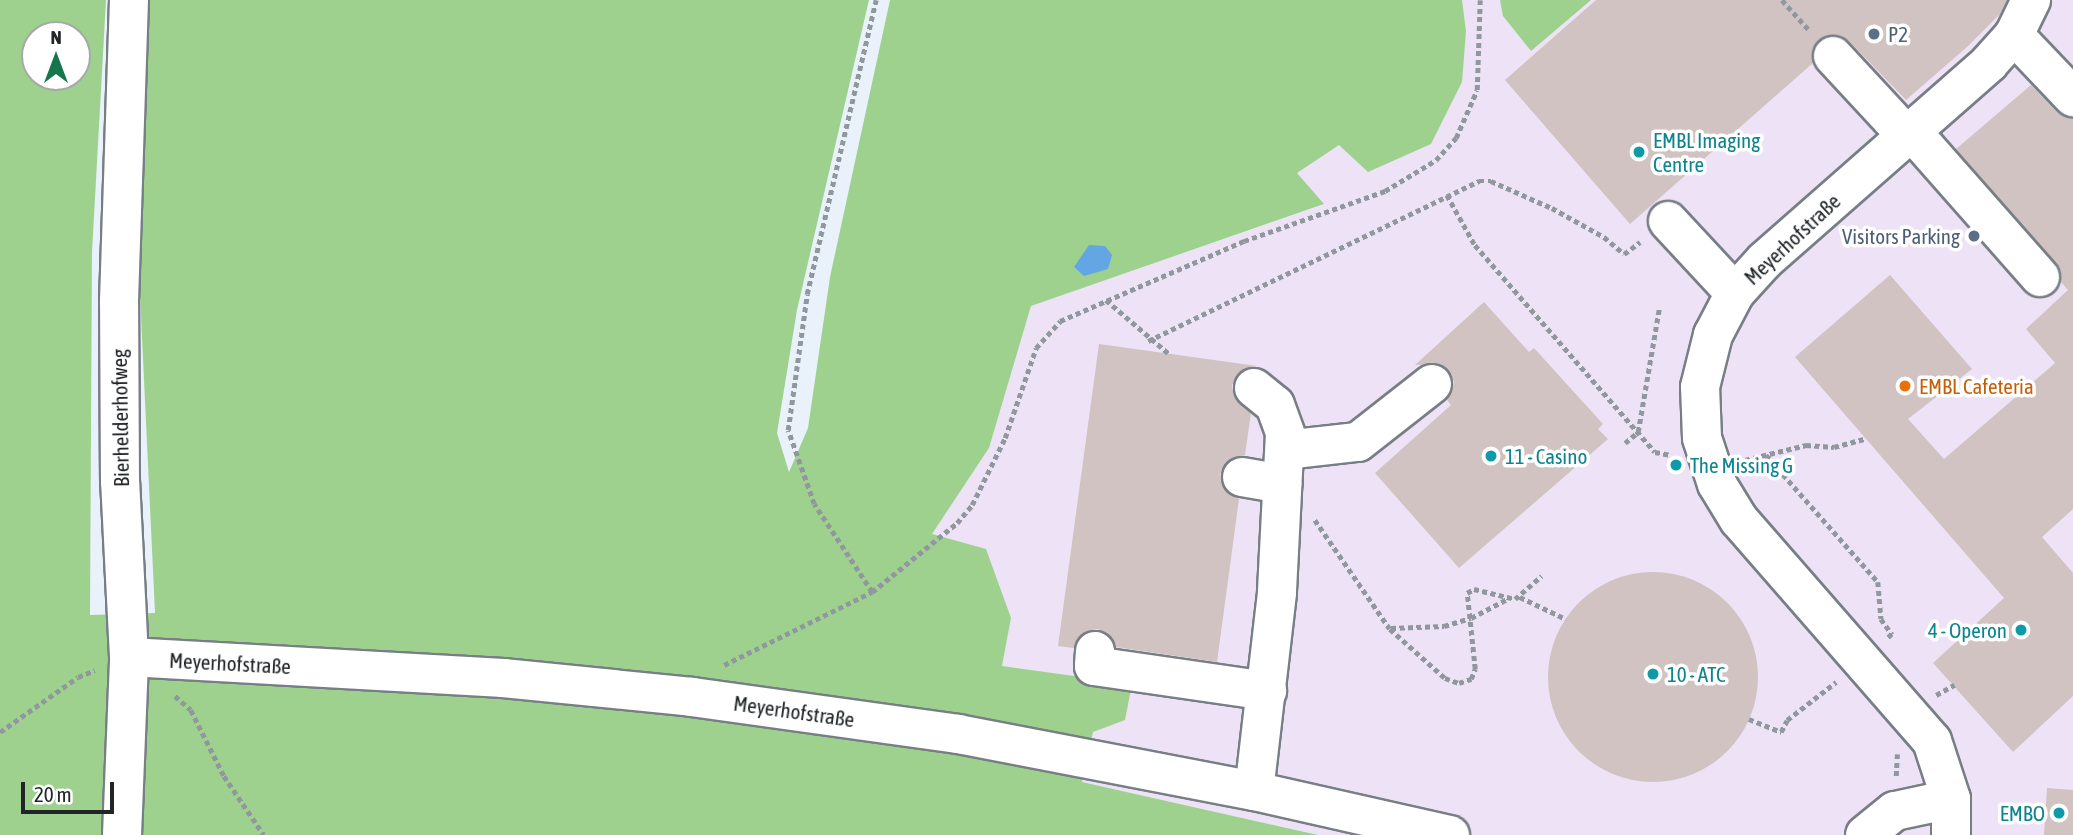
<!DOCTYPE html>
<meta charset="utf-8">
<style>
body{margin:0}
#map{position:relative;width:2073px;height:835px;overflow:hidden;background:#e9f2fa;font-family:"Asap Condensed",sans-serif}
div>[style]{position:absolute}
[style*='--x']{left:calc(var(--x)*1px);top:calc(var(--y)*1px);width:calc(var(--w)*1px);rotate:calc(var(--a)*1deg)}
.commercial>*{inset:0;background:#ede2f6}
.green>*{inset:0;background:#9ed18e}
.water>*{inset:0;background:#64a5e3}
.building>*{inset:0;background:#d0c3c2}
.round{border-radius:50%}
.path>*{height:4.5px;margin-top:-2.25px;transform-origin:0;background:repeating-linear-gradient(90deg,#91989d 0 5px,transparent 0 8.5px)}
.roads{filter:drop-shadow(2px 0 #777f85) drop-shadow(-2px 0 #777f85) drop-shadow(0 2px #777f85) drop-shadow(0 -2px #777f85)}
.minor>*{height:38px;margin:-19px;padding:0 19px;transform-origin:19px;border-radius:19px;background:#fff}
.dots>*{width:19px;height:19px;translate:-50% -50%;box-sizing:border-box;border:4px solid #fff;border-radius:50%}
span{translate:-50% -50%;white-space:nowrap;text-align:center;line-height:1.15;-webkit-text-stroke:7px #fff;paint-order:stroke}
.service-label{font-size:21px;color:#4e5e75}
.left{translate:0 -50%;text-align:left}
.right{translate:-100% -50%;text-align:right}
.culture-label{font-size:21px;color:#0d838f}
.street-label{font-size:21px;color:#212527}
.food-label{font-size:21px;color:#c56008}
.north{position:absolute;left:21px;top:21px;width:70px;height:70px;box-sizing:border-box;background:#fff;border:2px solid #a6a8a9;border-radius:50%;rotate:0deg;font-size:19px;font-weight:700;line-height:28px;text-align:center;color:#212527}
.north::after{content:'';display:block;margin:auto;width:24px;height:32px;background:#15754b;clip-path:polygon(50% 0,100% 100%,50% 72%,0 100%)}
.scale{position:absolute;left:21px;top:782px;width:93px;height:32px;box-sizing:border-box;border:4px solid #212527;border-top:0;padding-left:9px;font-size:21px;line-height:24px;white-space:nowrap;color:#212527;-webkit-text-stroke:5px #fff;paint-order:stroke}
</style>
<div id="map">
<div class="commercial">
<i style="clip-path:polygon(1462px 0,2073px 0,2073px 835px,1318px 835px,1082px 782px,1093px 732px,1002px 666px,1011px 618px,931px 535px,989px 448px,1031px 306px,1323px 205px,1297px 173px,1340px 144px,1466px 31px)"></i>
</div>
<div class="green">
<i style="clip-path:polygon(evenodd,0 0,106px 0,92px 252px,90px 615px,155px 613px,139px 274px,150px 0,869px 0,797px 310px,777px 433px,789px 472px,808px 428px,830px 277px,890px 0,1462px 0,1466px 31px,1462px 82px,1431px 144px,1368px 172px,1339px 145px,1297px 173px,1324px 204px,1031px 306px,989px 448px,932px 534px,986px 549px,1011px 618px,1002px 666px,1132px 684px,1125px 720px,1093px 732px,1082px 782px,1318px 835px,0 835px,0 0,35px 35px,77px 35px,77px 77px,35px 77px,35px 35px)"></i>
<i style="clip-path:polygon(1500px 0,1591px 0,1531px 51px,1503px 16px)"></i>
</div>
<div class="water">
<i style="clip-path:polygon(1089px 245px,1105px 246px,1112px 255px,1108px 269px,1084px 276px,1074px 267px)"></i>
</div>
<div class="building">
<i style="clip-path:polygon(1596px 0,2007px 0,2000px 14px,1967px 47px,1906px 100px,1849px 41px,1839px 35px,1819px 40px,1812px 50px,1813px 63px,1630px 224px,1505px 80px)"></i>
<i style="clip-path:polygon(2031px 85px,2057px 112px,2073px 118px,2073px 509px,2042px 537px,2073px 573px,2073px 696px,2013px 752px,1933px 663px,2004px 598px,1795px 357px,1890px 275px,1972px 369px,1908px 419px,1944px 459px,2055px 363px,2026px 329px,2068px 290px,2061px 282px,2061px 272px,1956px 149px)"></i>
<i style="clip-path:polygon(1484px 302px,1529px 352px,1534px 348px,1603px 424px,1598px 429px,1608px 439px,1459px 568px,1375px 473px,1451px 405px,1447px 400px,1454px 382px,1449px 370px,1439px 364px,1415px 365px)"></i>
<i style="clip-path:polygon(1099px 344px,1257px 366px,1237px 374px,1232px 385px,1234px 396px,1251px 413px,1245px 455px,1226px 462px,1220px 474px,1228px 493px,1239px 499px,1217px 662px,1116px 647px,1108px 633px,1097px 629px,1085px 632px,1074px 648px,1058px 646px)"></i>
<i class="round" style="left:1548px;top:572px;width:210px;height:210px"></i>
<i style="clip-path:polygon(2047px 788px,2073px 790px,2073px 835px,2044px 835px)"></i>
</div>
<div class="path">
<i style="--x:1782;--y:0;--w:42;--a:47.9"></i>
<i style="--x:1447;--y:195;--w:57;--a:60.8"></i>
<i style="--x:1475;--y:245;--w:274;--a:49"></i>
<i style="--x:1655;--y:452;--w:16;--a:11"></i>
<i style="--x:1106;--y:300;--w:82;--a:40.5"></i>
<i style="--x:1148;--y:341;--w:368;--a:-25.8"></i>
<i style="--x:1479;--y:181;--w:12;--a:0"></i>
<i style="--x:1491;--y:181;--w:67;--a:23.9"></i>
<i style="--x:1552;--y:208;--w:60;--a:29.1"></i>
<i style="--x:1604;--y:237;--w:26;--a:40"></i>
<i style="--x:1624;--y:254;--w:20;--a:-37"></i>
<i style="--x:1625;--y:443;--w:17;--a:-40"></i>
<i style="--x:1638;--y:432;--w:125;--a:-80.3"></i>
<i style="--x:1766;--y:455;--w:169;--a:48.6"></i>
<i style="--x:1878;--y:582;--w:37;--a:85"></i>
<i style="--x:1881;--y:619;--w:19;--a:54"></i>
<i style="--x:1892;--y:634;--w:6;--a:135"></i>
<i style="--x:1745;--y:460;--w:63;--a:-13.8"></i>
<i style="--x:1806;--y:445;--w:28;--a:4"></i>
<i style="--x:1834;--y:447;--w:31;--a:-15"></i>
<i style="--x:1315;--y:520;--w:132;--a:55.5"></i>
<i style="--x:1390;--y:629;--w:74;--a:41.7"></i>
<i style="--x:1445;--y:678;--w:15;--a:20"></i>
<i style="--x:1459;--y:683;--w:13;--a:-18"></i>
<i style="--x:1471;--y:679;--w:11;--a:-68"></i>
<i style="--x:1475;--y:669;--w:76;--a:-96"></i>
<i style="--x:1467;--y:593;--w:8;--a:-30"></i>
<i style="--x:1474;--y:589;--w:42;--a:13.7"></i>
<i style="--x:1515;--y:599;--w:35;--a:-41"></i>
<i style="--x:872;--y:592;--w:105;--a:-123.4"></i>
<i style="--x:814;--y:504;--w:78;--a:-109.4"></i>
<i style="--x:788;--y:430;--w:137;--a:-82"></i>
<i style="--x:807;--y:294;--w:302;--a:-76.8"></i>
<i style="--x:1520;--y:597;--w:51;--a:25.6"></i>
<i style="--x:1391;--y:628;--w:53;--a:-2.2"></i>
<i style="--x:1444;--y:626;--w:28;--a:-17"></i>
<i style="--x:1471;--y:618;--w:43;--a:-27.8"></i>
<i style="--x:724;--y:665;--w:165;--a:-26.3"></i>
<i style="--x:872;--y:592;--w:109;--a:-39.1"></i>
<i style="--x:957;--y:523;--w:23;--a:-50"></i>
<i style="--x:972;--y:505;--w:75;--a:-63.8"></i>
<i style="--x:1005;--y:438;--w:95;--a:-71"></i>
<i style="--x:1036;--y:348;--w:36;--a:-48"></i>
<i style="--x:1060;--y:321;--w:201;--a:-23.5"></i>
<i style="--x:1244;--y:241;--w:150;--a:-19.5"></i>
<i style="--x:1385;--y:191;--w:60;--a:-31.3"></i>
<i style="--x:1436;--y:160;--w:30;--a:-48"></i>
<i style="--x:1456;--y:138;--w:52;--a:-66.4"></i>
<i style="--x:1477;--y:90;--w:90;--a:-88.1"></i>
<i style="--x:1936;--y:695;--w:21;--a:-29"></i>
<i style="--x:175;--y:696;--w:21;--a:41"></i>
<i style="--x:191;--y:710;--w:74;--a:63.4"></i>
<i style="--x:224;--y:776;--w:71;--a:55.9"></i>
<i style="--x:1749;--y:719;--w:35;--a:22"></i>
<i style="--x:1781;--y:732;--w:13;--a:-63"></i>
<i style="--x:1787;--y:720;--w:62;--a:-37.8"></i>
<i style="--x:0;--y:732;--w:95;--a:-35.2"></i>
<i style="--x:78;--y:677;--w:18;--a:-22"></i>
<i style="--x:1896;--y:776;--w:22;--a:-87"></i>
</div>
<div class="roads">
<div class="minor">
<i style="--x:2014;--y:35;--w:86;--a:46.4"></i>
<i style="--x:1833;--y:56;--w:110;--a:47.2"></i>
<i style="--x:1913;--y:133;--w:192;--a:48.6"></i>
<i style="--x:1668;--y:221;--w:98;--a:47.1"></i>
<i style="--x:1254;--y:388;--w:27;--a:39"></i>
<i style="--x:1275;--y:405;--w:30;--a:70"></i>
<i style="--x:1285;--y:433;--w:160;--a:92.9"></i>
<i style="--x:1277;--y:593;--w:199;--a:96.6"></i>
<i style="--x:1285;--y:450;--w:73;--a:-6.3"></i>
<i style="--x:1358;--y:442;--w:94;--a:-38.1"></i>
<i style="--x:1242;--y:477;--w:41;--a:9.9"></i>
<i style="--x:1095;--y:651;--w:15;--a:94"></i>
<i style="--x:1094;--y:666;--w:175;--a:8.2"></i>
<i style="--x:129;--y:657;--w:375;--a:3.2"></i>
<i style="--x:503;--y:678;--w:190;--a:5.7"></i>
<i style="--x:692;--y:697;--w:269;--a:7.9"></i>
<i style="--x:958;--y:734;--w:301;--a:10.9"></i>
<i style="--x:1254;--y:791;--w:201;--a:12.7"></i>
<i style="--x:122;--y:835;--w:178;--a:-87.7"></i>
<i style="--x:129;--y:657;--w:175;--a:-92.9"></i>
<i style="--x:120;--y:482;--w:181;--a:-90.3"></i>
<i style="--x:119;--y:301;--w:301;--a:-88.1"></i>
<i style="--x:1865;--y:835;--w:38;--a:-39"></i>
<i style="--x:1895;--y:811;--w:57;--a:-12.1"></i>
<i style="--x:1951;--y:835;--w:36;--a:-90"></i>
<i style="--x:1951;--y:799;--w:61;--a:-108.1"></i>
<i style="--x:1932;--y:741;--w:293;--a:-131.1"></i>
<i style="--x:1739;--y:520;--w:42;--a:-121.4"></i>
<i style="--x:1717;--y:484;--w:48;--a:-108.1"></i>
<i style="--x:1702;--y:438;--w:51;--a:-92.2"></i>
<i style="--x:1700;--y:387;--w:54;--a:-76"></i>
<i style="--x:1713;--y:335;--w:47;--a:-62.4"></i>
<i style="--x:1735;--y:293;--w:43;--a:-47.8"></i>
<i style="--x:1764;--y:261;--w:300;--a:-41.3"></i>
<i style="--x:1989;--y:63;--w:38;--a:-48"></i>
<i style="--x:2014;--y:35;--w:39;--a:-64"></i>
</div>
</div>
<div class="dots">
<i style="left:1874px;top:34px;background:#5c6f8a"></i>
<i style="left:1639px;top:152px;background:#0f9aa8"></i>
<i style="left:1974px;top:236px;background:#5c6f8a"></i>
<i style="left:1905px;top:386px;background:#e8710a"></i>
<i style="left:1491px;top:456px;background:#0f9aa8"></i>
<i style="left:1676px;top:465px;background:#0f9aa8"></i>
<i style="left:2021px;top:630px;background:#0f9aa8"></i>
<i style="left:1653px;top:674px;background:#0f9aa8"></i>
<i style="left:2059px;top:813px;background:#0f9aa8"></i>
</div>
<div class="service-label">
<span class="left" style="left:1888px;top:34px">P2</span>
<span class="right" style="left:1960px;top:236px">Visitors Parking</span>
</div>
<div class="culture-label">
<span class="left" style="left:1653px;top:152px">EMBL Imaging<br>Centre</span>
<span class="left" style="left:1505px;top:456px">11 - Casino</span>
<span class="left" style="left:1690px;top:465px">The Missing G</span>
<span class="right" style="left:2007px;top:630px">4 - Operon</span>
<span class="left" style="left:1667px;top:674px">10 - ATC</span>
<span class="right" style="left:2045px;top:813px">EMBO</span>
</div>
<div class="street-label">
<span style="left:1792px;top:239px;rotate:-43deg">Meyerhofstraße</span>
<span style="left:120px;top:418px;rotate:-91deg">Bierhelderhofweg</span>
<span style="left:230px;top:663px;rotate:3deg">Meyerhofstraße</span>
<span style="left:794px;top:711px;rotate:8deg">Meyerhofstraße</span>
</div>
<div class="food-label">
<span class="left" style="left:1919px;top:386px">EMBL Cafeteria</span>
</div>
<div class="north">N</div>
<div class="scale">20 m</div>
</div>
